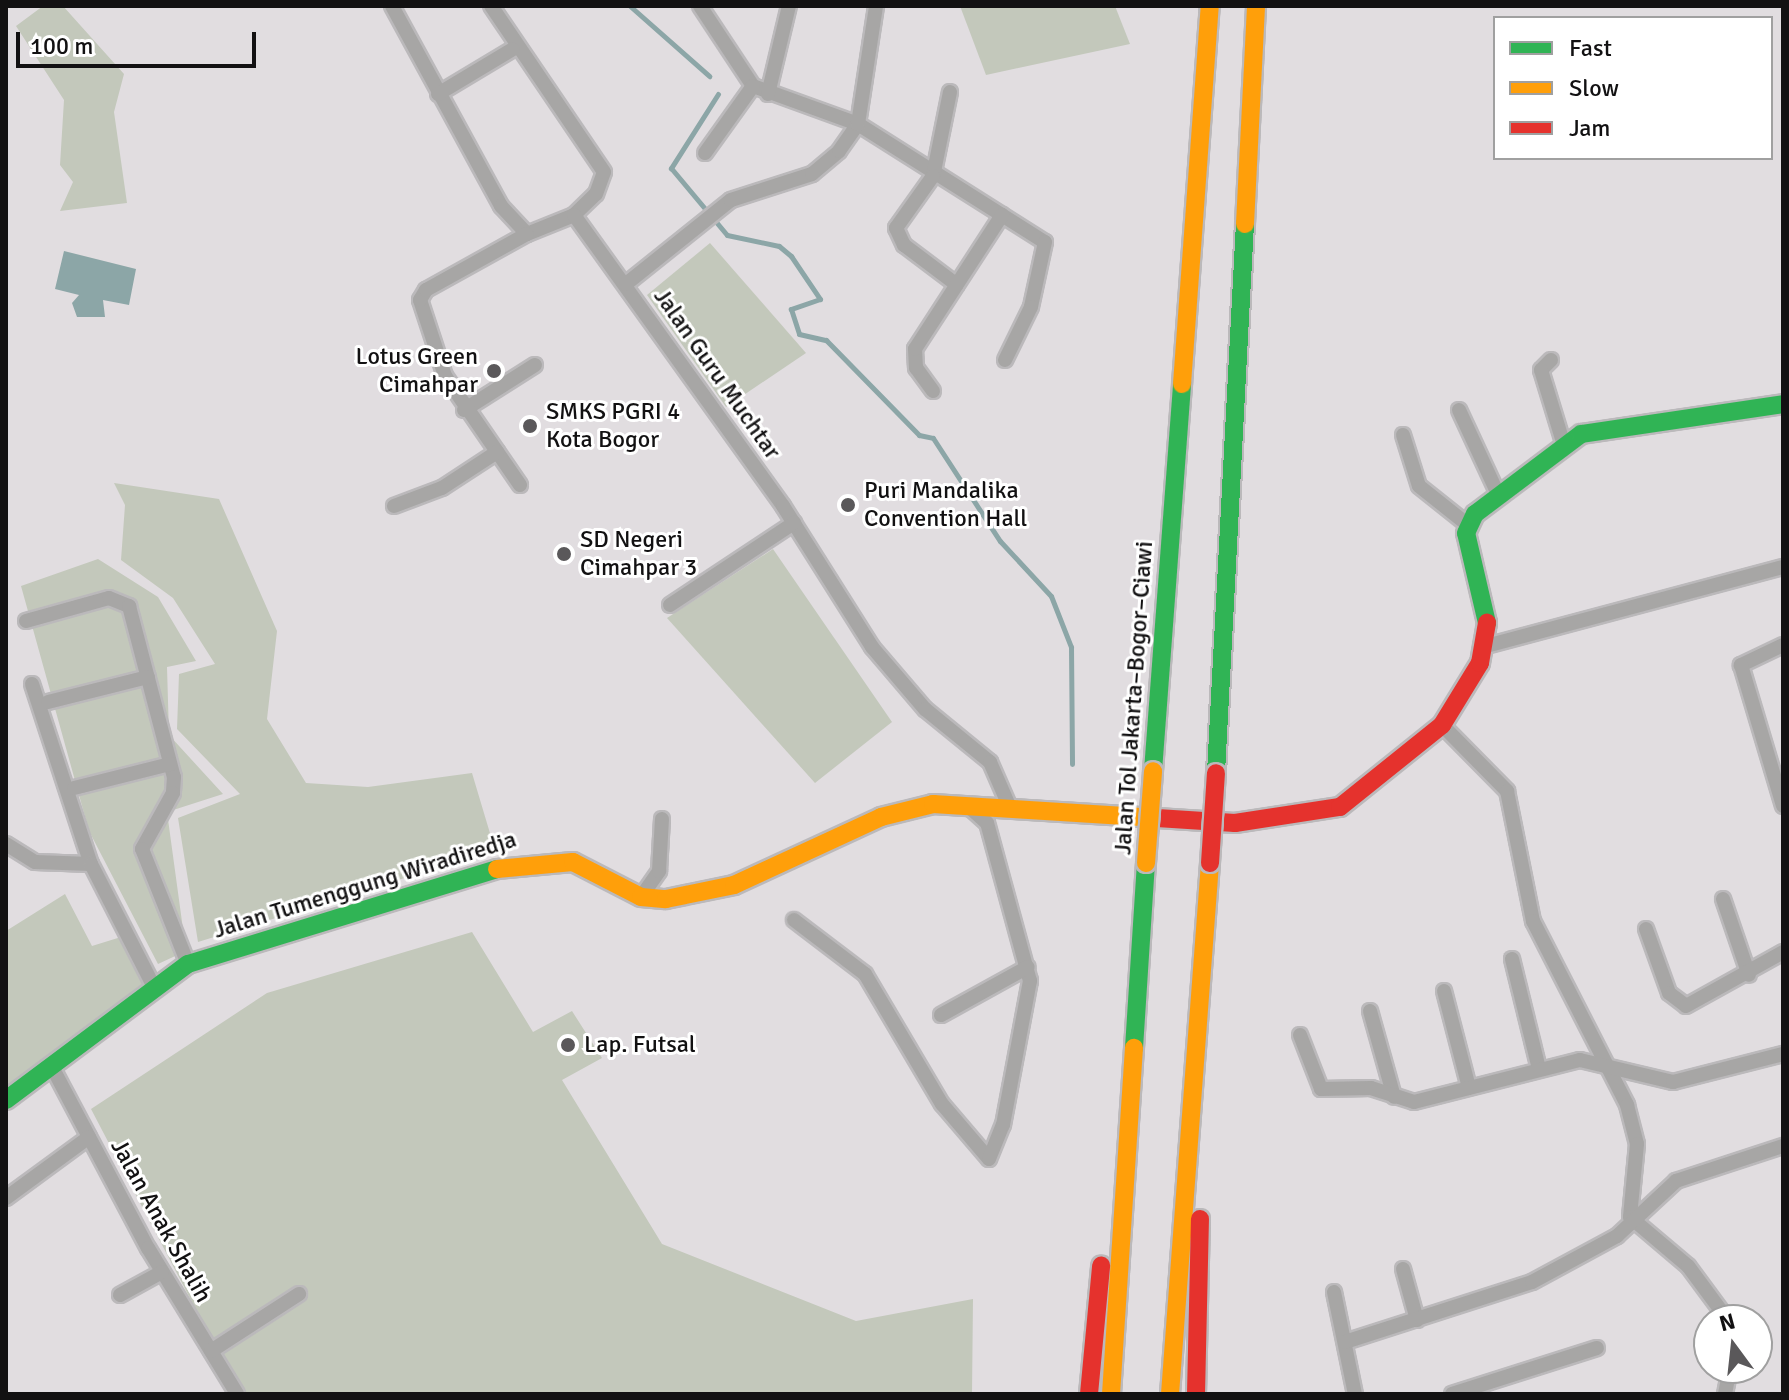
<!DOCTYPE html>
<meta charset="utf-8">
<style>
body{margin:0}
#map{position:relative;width:1789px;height:1400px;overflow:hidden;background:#e1dde0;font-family:Signika,sans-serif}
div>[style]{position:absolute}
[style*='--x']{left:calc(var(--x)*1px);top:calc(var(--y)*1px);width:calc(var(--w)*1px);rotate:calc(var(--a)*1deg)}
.green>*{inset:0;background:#c3c8bb}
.water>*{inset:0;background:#8ca6a7}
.stream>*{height:5px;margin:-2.5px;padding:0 2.5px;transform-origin:2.5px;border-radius:2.5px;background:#8ca6a7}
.roads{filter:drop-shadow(2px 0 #bbb9bb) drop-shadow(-2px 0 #bbb9bb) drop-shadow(0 2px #bbb9bb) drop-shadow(0 -2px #bbb9bb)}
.street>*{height:14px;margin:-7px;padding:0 7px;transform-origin:7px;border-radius:7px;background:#a7a6a5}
.fast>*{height:18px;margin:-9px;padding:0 9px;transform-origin:9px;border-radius:9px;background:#30b455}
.slow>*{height:18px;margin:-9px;padding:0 9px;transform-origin:9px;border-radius:9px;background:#ff9f0a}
.jam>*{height:18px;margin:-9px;padding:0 9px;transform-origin:9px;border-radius:9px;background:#e5322d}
.bridges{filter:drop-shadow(2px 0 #bbb9bb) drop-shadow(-2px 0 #bbb9bb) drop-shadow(0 2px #bbb9bb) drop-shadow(0 -2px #bbb9bb)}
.slow-bridge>*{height:18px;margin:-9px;padding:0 9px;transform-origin:9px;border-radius:9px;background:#ff9f0a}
.jam-bridge>*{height:18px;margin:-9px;padding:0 9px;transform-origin:9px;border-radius:9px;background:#e5322d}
.dots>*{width:22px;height:22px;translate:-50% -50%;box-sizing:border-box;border:4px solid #fff;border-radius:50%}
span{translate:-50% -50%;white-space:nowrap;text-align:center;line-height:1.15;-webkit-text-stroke:6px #fff;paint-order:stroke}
.poi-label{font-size:24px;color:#121112}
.right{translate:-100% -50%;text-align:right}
.left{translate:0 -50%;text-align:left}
.street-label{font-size:24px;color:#121112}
.frame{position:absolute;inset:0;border:8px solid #121112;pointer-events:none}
.legend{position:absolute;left:1493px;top:16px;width:280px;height:144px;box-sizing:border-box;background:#fff;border:2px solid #a0a0a0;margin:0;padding:10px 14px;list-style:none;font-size:24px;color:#121112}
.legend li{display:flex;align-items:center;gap:16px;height:40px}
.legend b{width:40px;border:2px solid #a0a0a0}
.north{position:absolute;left:1693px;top:1304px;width:80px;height:80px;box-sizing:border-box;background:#fff;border:2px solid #a0a0a0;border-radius:50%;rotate:345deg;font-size:22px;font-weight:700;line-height:32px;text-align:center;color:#121112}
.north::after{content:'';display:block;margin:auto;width:28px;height:36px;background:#5a585a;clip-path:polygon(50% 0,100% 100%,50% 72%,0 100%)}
.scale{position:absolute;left:16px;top:32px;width:240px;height:36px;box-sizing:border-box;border:4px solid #121112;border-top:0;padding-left:10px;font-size:24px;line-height:28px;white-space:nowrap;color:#121112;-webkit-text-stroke:6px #fff;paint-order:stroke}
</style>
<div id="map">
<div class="green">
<i style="clip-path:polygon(43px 6px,63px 6px,124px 74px,114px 112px,127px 203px,60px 211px,73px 182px,60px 165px,64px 100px,16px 26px)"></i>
<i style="clip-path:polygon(960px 6px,1115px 6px,1130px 44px,986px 75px)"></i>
<i style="clip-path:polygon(710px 243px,806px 353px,726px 407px,647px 295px)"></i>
<i style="clip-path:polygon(114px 483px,219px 499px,277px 631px,267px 719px,306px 783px,368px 787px,472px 773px,495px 850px,198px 942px,178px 818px,240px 794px,177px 729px,179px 674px,215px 664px,173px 598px,121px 560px,125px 505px)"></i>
<i style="clip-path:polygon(773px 549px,892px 722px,815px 783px,667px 618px)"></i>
<i style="clip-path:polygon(98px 559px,158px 597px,196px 661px,167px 667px,169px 735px,223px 794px,167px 812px,186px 951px,158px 964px,89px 831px,21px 586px)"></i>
<i style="clip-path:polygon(65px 894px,92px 946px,121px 937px,146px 982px,6px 1087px,6px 931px)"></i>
<i style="clip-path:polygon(472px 932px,533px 1032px,572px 1011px,602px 1058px,562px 1080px,662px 1244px,856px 1321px,973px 1299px,972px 1394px,240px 1394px,91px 1109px,267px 993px)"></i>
</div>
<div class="water">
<i style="clip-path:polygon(64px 251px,136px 269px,129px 305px,103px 300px,105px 317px,77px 317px,72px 303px,79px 295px,55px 289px)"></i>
</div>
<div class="stream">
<i style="--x:630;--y:6;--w:106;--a:41.5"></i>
<i style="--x:718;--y:94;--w:88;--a:122.4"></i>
<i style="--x:671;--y:168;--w:87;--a:50.1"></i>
<i style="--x:727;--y:235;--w:53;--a:11.9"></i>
<i style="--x:779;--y:246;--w:16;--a:40"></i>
<i style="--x:791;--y:256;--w:52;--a:56"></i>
<i style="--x:820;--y:299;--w:31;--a:161"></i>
<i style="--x:791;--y:309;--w:26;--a:72"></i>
<i style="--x:799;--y:334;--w:28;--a:13"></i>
<i style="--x:826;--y:340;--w:133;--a:45.6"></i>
<i style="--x:919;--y:435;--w:14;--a:12"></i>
<i style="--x:933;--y:438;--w:123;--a:57"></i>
<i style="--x:1000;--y:541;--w:75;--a:47.2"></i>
<i style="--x:1051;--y:596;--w:55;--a:68.6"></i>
<i style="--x:1071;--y:647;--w:117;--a:89.5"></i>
</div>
<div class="roads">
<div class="street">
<i style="--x:392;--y:6;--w:228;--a:61.4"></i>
<i style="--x:501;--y:206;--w:38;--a:47"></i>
<i style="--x:527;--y:234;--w:51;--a:-22"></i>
<i style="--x:574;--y:215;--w:30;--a:-44"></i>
<i style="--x:596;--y:194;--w:23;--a:-70"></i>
<i style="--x:604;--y:172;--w:201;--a:-124.2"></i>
<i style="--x:700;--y:6;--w:96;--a:56.5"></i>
<i style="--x:753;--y:86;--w:112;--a:19.9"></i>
<i style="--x:858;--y:124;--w:221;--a:32.3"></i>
<i style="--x:1045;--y:242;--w:66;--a:102.2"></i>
<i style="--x:1031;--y:307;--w:59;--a:116.1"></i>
<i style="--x:950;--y:92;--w:86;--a:101.4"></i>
<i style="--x:933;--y:176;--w:64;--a:125.4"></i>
<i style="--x:896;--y:228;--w:19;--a:65"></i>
<i style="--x:904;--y:245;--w:66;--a:37"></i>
<i style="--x:438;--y:94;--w:87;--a:-31"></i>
<i style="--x:768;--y:94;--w:90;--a:-76.6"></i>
<i style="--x:705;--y:153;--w:82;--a:-54.4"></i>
<i style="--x:574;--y:215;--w:358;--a:54.3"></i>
<i style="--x:783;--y:506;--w:167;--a:57.7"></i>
<i style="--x:872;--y:647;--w:82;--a:49.5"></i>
<i style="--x:925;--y:709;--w:84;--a:39.2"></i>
<i style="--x:990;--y:762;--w:50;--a:66.5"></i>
<i style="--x:626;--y:284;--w:134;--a:-38.7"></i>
<i style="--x:731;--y:200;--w:85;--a:-17.8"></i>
<i style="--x:812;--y:174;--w:35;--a:-40"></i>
<i style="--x:839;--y:151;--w:33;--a:-55"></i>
<i style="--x:858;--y:124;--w:119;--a:-81.3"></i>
<i style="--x:1551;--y:360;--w:14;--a:135"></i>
<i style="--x:1541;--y:370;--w:75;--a:73"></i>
<i style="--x:933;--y:391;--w:29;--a:-126"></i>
<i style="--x:916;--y:368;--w:19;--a:-93"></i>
<i style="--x:915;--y:349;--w:160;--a:-57"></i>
<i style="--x:464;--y:410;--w:84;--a:-32.4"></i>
<i style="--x:1459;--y:410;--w:93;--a:65.1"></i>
<i style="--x:1403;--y:435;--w:53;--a:72.6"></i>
<i style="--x:1419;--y:486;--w:63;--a:38.5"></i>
<i style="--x:520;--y:485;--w:132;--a:-124.5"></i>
<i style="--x:445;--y:376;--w:80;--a:-108.2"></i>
<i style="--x:420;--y:300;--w:12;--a:-59"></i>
<i style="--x:426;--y:290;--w:115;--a:-29"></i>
<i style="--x:394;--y:506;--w:51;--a:-20.6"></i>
<i style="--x:442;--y:488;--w:66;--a:-33.2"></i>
<i style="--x:670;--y:605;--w:149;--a:-33.5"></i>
<i style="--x:26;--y:621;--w:86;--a:-15.5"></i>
<i style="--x:109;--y:598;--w:22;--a:22"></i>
<i style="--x:129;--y:606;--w:177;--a:75.3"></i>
<i style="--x:174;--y:777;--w:16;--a:94"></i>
<i style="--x:173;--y:793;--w:64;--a:119"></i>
<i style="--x:142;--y:849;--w:124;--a:68.2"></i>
<i style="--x:1783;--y:645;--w:47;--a:154.5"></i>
<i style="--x:1741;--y:665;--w:147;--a:73.4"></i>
<i style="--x:1486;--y:646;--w:307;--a:-14.9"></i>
<i style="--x:32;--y:684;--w:189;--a:71.9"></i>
<i style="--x:48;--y:702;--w:103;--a:-14"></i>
<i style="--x:1442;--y:725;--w:93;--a:45.4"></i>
<i style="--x:1507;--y:791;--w:133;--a:78.7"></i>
<i style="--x:1533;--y:921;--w:207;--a:62.9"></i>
<i style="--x:1627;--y:1105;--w:40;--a:75.6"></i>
<i style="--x:1637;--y:1144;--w:73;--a:95.5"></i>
<i style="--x:1630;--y:1217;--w:76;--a:40.2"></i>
<i style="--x:1688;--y:1266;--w:67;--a:53.5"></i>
<i style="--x:74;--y:788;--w:99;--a:-14"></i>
<i style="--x:6;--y:844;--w:34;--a:32"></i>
<i style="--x:35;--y:862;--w:56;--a:2"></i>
<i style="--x:91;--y:864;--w:136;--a:62.9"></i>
<i style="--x:641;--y:897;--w:32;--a:-55"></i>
<i style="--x:659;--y:871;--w:52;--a:-86.7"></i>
<i style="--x:1723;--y:899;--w:80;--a:71.1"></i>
<i style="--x:794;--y:920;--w:89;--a:37.3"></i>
<i style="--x:865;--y:974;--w:151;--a:59.4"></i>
<i style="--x:942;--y:1104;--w:72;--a:49.5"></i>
<i style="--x:989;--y:1159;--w:37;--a:-68"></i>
<i style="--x:1003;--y:1125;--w:147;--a:-79.4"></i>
<i style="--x:1030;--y:981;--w:164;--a:-105.2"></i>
<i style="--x:987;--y:823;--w:24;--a:-138"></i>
<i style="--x:1646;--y:929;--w:68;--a:70.2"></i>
<i style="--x:1669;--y:993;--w:21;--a:37"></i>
<i style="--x:1686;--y:1006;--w:111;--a:-29.1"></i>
<i style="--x:1512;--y:959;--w:113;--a:76.2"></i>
<i style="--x:1444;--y:991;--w:100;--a:75.5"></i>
<i style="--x:1370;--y:1011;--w:89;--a:74.4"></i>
<i style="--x:941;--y:1015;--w:99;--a:-28.9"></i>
<i style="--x:1300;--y:1035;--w:58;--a:68.7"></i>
<i style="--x:1321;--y:1089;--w:50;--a:-1.1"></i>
<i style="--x:1371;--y:1088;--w:45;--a:18"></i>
<i style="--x:1414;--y:1102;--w:171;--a:-14.2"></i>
<i style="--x:1580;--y:1060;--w:96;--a:13.3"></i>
<i style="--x:1673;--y:1082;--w:114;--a:-14.3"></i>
<i style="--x:52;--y:1067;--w:205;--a:62.1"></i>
<i style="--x:148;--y:1248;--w:171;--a:58.6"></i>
<i style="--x:6;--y:1198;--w:103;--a:-36.3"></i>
<i style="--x:1403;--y:1269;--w:53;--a:74.6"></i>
<i style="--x:1334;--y:1292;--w:104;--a:78.4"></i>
<i style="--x:120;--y:1295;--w:48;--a:-28.7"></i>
<i style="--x:1345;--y:1342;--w:196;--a:-17.8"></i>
<i style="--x:1532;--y:1282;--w:97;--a:-28.4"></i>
<i style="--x:1617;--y:1236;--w:81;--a:-43"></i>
<i style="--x:1676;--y:1181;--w:113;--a:-18.1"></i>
<i style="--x:211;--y:1351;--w:105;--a:-32.9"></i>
<i style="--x:1452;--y:1394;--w:152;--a:-17.6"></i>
<i style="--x:1725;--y:1394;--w:26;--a:-79"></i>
</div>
<div class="fast">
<i style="--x:1487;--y:623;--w:92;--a:-103.1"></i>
<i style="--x:1466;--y:533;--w:21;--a:-65"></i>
<i style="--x:1475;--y:514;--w:133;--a:-37"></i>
<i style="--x:1581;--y:434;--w:204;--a:-8.4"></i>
<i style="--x:1153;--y:771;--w:388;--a:-85.7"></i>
<i style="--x:1216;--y:773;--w:550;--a:-86.98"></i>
<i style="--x:1134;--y:1048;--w:185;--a:-86.3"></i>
<i style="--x:6;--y:1100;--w:227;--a:-36.8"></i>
<i style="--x:188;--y:964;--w:323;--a:-17.1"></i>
</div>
<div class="slow">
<i style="--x:1245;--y:224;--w:218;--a:-87.1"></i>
<i style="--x:1182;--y:384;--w:379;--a:-85.8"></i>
<i style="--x:497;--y:869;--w:76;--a:-5.3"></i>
<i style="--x:573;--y:862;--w:76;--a:27.2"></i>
<i style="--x:641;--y:897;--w:25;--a:5"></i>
<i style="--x:666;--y:899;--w:69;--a:-11.6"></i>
<i style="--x:734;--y:885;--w:162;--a:-24.8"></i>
<i style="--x:881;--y:817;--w:54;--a:-14"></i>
<i style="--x:933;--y:804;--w:224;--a:3.6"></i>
<i style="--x:1111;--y:1394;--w:347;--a:-86.2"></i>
<i style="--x:1170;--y:1394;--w:533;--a:-85.69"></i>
</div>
<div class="jam">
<i style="--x:1157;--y:818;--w:78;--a:3.7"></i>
<i style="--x:1235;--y:823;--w:106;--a:-8.7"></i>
<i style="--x:1340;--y:807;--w:131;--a:-38.8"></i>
<i style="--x:1442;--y:725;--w:73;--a:-58.5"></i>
<i style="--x:1480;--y:663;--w:41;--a:-80.1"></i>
<i style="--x:1089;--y:1394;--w:129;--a:-84.6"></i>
<i style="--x:1196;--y:1394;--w:175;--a:-88.7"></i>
</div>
</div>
<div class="bridges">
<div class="slow-bridge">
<i style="--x:1146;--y:863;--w:92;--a:-85.6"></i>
</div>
<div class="jam-bridge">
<i style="--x:1210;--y:863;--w:90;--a:-86.2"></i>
</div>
</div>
<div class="dots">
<i style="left:494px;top:371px;background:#5a585a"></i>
<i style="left:530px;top:426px;background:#5a585a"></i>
<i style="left:848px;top:505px;background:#5a585a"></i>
<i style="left:564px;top:554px;background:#5a585a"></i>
<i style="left:568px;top:1045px;background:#5a585a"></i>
</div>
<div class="poi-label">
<span class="right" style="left:478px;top:371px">Lotus Green<br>Cimahpar</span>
<span class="left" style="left:546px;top:426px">SMKS PGRI 4<br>Kota Bogor</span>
<span class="left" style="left:864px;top:505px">Puri Mandalika<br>Convention Hall</span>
<span class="left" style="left:580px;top:554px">SD Negeri<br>Cimahpar 3</span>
<span class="left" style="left:584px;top:1045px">Lap. Futsal</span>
</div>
<div class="street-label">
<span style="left:717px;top:374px;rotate:55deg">Jalan Guru Muchtar</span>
<span style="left:1134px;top:698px;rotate:-86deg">Jalan Tol Jakarta–Bogor–Ciawi</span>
<span style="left:365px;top:885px;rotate:-17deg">Jalan Tumenggung Wiradiredja</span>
<span style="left:161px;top:1221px;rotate:61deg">Jalan Anak Shalih</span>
</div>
<div class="frame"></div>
<ul class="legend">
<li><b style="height:10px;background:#30b455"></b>Fast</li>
<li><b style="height:10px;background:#ff9f0a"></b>Slow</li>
<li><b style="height:10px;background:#e5322d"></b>Jam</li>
</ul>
<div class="north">N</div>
<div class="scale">100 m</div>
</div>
